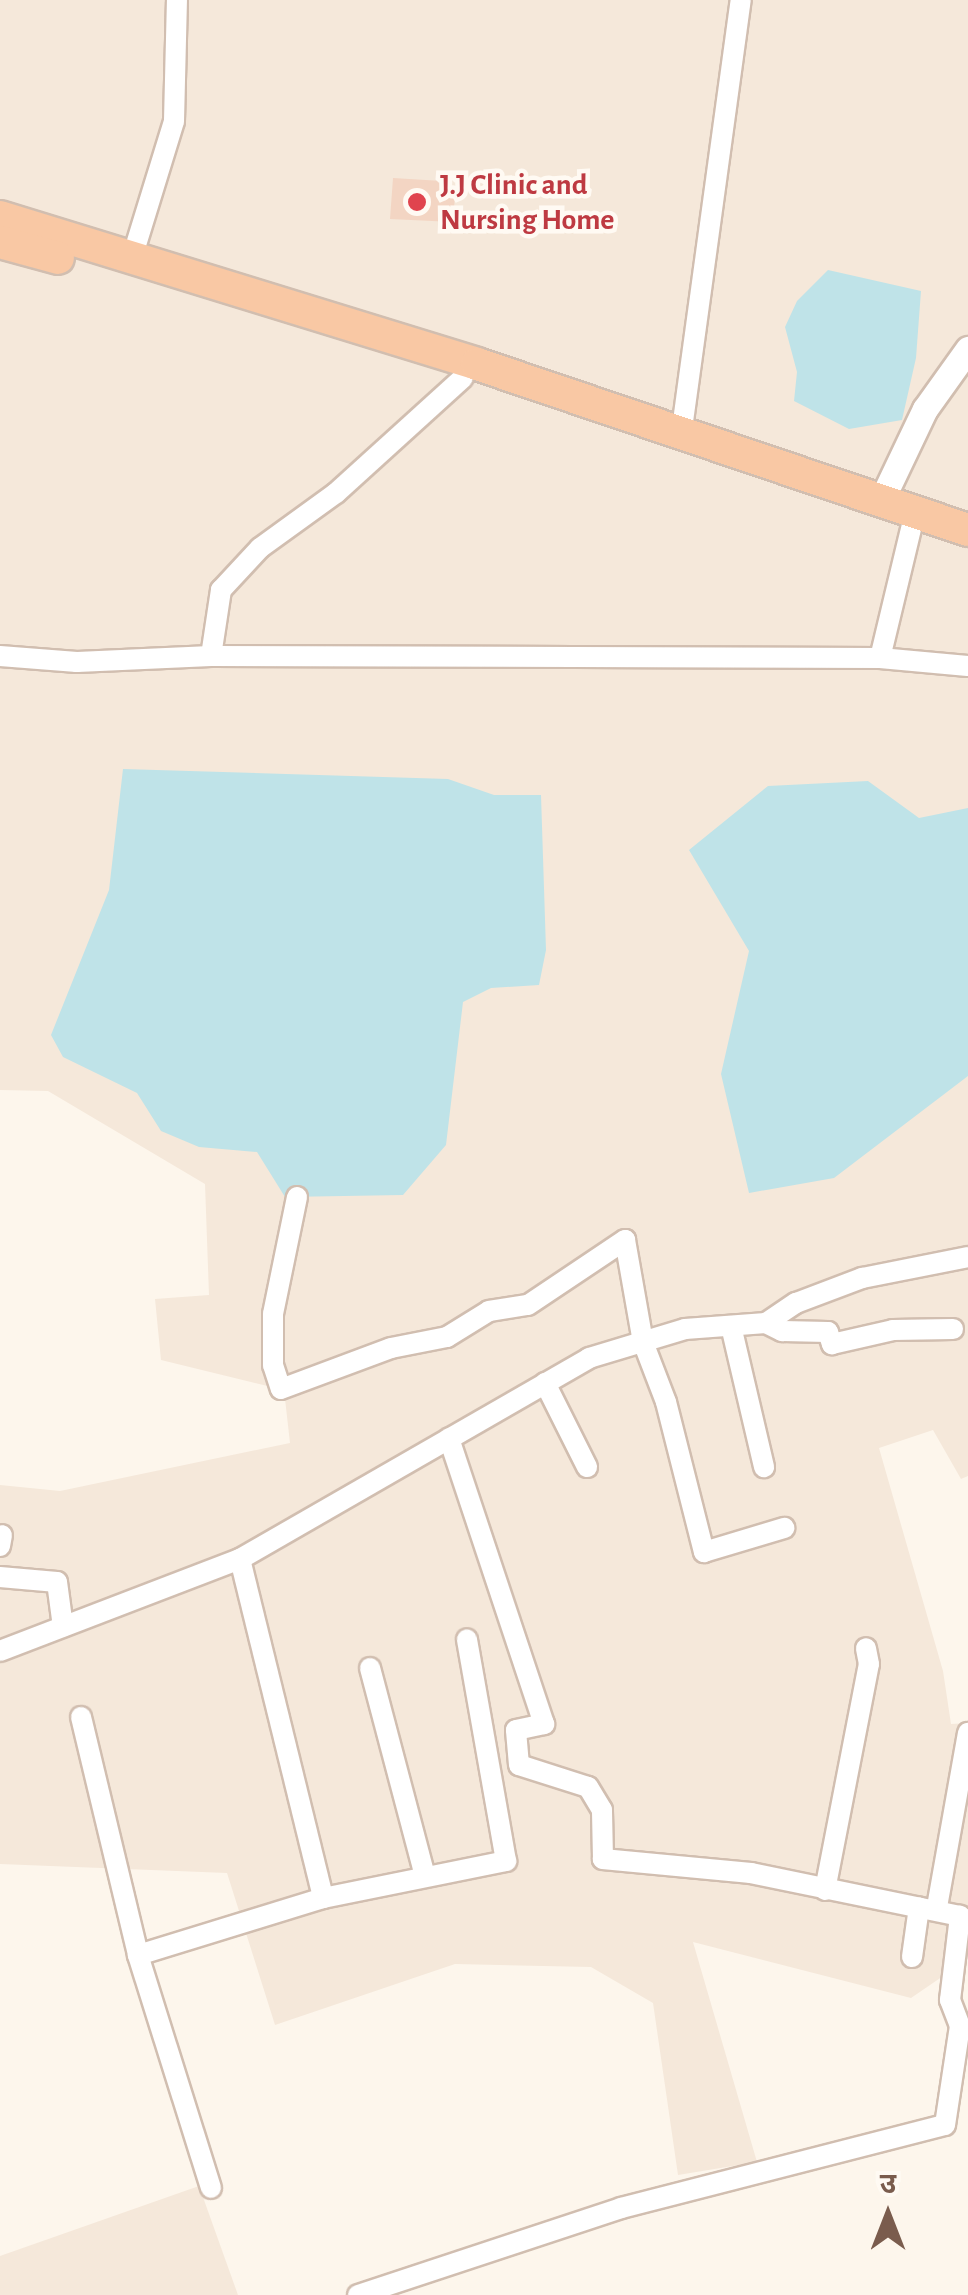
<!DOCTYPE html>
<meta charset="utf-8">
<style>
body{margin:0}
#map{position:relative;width:968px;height:2295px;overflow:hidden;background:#fdf6ec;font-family:"Alegreya Sans","Noto Sans Devanagari",sans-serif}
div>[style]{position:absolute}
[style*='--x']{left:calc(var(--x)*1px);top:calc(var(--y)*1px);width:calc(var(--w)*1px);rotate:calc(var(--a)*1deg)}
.residential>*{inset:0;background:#f5e8da}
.water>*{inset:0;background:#bfe3e8}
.building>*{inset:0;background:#f3d5c3}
.roads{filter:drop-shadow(2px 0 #d1beb0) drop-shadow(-2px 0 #d1beb0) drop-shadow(0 2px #d1beb0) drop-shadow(0 -2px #d1beb0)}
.minor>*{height:20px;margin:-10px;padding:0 10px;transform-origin:10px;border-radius:10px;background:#fff}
.tertiary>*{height:25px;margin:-12.5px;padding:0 12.5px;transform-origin:12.5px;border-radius:12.5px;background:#fff}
.trunk>*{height:32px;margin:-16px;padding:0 16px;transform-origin:16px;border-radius:16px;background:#f9c8a4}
.dots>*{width:28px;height:28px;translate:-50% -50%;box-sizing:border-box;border:5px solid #fffaf3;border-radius:50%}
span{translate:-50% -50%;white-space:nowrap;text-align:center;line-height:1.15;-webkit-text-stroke:9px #fffaf3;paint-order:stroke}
.health-label{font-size:30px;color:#be3a42;font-weight:700}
.left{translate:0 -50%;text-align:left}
.north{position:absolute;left:838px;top:2165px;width:100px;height:100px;-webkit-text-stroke:8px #fffaf3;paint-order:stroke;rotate:0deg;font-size:28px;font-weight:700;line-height:40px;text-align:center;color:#7a5c4d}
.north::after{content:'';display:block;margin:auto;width:35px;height:45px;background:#7a5c4d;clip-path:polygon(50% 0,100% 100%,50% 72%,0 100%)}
</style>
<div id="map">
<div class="residential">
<i style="clip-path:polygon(0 0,968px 0,968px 1476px,961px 1479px,933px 1430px,879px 1448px,943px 1671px,951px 1724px,968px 1723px,968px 1959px,911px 1998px,693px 1942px,757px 2162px,678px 2175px,653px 2003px,591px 1967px,455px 1964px,275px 2025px,227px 1873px,0 1864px,0 1485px,60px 1491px,290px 1443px,284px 1390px,161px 1360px,155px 1299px,209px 1295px,205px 1184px,48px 1091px,0 1090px)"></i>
<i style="clip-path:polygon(199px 2186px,238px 2295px,0 2295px,0 2256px)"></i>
</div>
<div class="water">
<i style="clip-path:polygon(828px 270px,921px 291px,916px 358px,902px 420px,849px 429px,794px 401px,797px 372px,785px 327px,797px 301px)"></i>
<i style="clip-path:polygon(123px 769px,448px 779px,494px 795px,541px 795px,546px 950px,539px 985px,491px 988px,463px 1002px,446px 1145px,403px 1195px,285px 1197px,257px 1152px,199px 1147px,161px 1131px,137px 1093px,63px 1057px,51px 1035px,109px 890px)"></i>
<i style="clip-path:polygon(868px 781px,919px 818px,968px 808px,968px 1076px,834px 1178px,749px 1193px,721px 1074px,749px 951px,689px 850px,768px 786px)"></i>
</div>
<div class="building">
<i style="clip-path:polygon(393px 178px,442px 181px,441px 194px,455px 195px,453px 222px,390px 219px)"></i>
</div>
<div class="roads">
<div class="minor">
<i style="--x:131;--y:261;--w:146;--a:-72.9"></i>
<i style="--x:174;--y:121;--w:121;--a:-88.6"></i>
<i style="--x:681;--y:436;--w:440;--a:-82.2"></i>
<i style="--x:0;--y:656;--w:77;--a:4.5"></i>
<i style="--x:77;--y:662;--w:134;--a:-2.6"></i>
<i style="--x:211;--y:656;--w:669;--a:0.17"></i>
<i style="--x:880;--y:658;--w:137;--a:-76.5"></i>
<i style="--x:912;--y:525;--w:14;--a:-51"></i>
<i style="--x:211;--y:656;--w:67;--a:-81.4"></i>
<i style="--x:221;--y:590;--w:57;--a:-47.1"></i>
<i style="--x:260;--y:548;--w:94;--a:-35.9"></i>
<i style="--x:336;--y:493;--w:171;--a:-42.2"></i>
<i style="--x:880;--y:658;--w:88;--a:5.2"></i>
<i style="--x:297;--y:1197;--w:119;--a:101.6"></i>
<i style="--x:273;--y:1314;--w:51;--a:90"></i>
<i style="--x:273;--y:1365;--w:25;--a:72"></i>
<i style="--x:281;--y:1389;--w:117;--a:-20.4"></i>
<i style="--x:391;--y:1348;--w:57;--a:-11.1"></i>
<i style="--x:447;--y:1337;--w:49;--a:-31.8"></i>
<i style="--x:489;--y:1311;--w:39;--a:-9"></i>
<i style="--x:528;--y:1305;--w:117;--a:-33.8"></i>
<i style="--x:625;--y:1240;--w:104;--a:80"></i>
<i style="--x:643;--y:1342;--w:64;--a:69"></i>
<i style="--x:666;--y:1402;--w:155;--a:75.8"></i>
<i style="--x:704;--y:1552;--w:84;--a:-16.7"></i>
<i style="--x:766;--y:1323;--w:18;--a:27"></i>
<i style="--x:782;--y:1331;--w:46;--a:1.2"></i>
<i style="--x:828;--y:1332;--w:13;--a:72"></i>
<i style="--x:832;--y:1344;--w:63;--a:-12.9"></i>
<i style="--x:893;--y:1330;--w:60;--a:-1"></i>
<i style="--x:731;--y:1326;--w:145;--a:76.8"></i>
<i style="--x:545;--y:1383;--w:94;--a:63.4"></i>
<i style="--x:0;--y:1546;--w:11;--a:-80"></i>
<i style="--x:240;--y:1559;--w:403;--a:-29.9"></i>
<i style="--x:589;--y:1358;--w:100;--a:-16.8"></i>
<i style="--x:685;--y:1329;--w:81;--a:-4.2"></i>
<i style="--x:766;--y:1323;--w:36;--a:-34"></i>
<i style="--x:796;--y:1303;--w:71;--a:-20.7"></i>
<i style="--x:862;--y:1278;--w:108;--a:-11.2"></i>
<i style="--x:0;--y:1577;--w:57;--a:5"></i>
<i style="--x:57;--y:1582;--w:45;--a:82.4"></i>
<i style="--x:0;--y:1651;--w:257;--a:-21"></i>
<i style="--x:240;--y:1559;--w:349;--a:76.2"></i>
<i style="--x:370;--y:1668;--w:215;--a:75.2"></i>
<i style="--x:81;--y:1717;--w:245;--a:76.5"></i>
<i style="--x:138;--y:1955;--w:244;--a:72.6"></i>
<i style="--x:825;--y:1890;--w:230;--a:-79"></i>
<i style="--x:869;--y:1664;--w:16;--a:-101"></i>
<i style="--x:937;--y:1907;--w:177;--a:-79.9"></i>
<i style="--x:138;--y:1955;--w:194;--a:-17.1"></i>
<i style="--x:323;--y:1898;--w:187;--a:-11.4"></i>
<i style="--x:506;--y:1861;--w:225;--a:-100"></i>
<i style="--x:912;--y:1957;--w:50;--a:-82"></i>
<i style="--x:358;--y:2295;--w:277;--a:-18.3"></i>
<i style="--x:621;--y:2208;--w:334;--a:-14.4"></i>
<i style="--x:945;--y:2125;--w:100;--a:-81.4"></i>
<i style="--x:960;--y:2026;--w:28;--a:-111"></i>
<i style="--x:950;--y:2000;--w:85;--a:-83.2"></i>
<i style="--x:960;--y:1916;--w:213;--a:-168.4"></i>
<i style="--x:751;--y:1873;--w:149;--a:-174.6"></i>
<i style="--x:603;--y:1859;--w:49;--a:-91.2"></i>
<i style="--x:602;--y:1810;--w:27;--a:-121"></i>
<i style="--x:588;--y:1787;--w:72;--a:-162.3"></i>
<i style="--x:519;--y:1765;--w:35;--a:-95"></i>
<i style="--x:516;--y:1730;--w:29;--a:-12"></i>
<i style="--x:544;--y:1724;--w:301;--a:-108.4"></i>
</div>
<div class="tertiary">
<i style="--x:882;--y:499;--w:100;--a:-64.5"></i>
<i style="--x:925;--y:409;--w:74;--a:-54.4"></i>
</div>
<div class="trunk">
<i style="--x:0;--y:217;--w:499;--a:17.1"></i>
<i style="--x:477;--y:364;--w:518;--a:18.68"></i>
<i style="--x:0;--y:242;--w:60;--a:15.4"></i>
</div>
</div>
<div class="dots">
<i style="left:417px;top:202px;background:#e0444e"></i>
</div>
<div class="health-label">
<span class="left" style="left:440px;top:202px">J.J Clinic and<br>Nursing Home</span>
</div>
<div class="north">उ</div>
</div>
